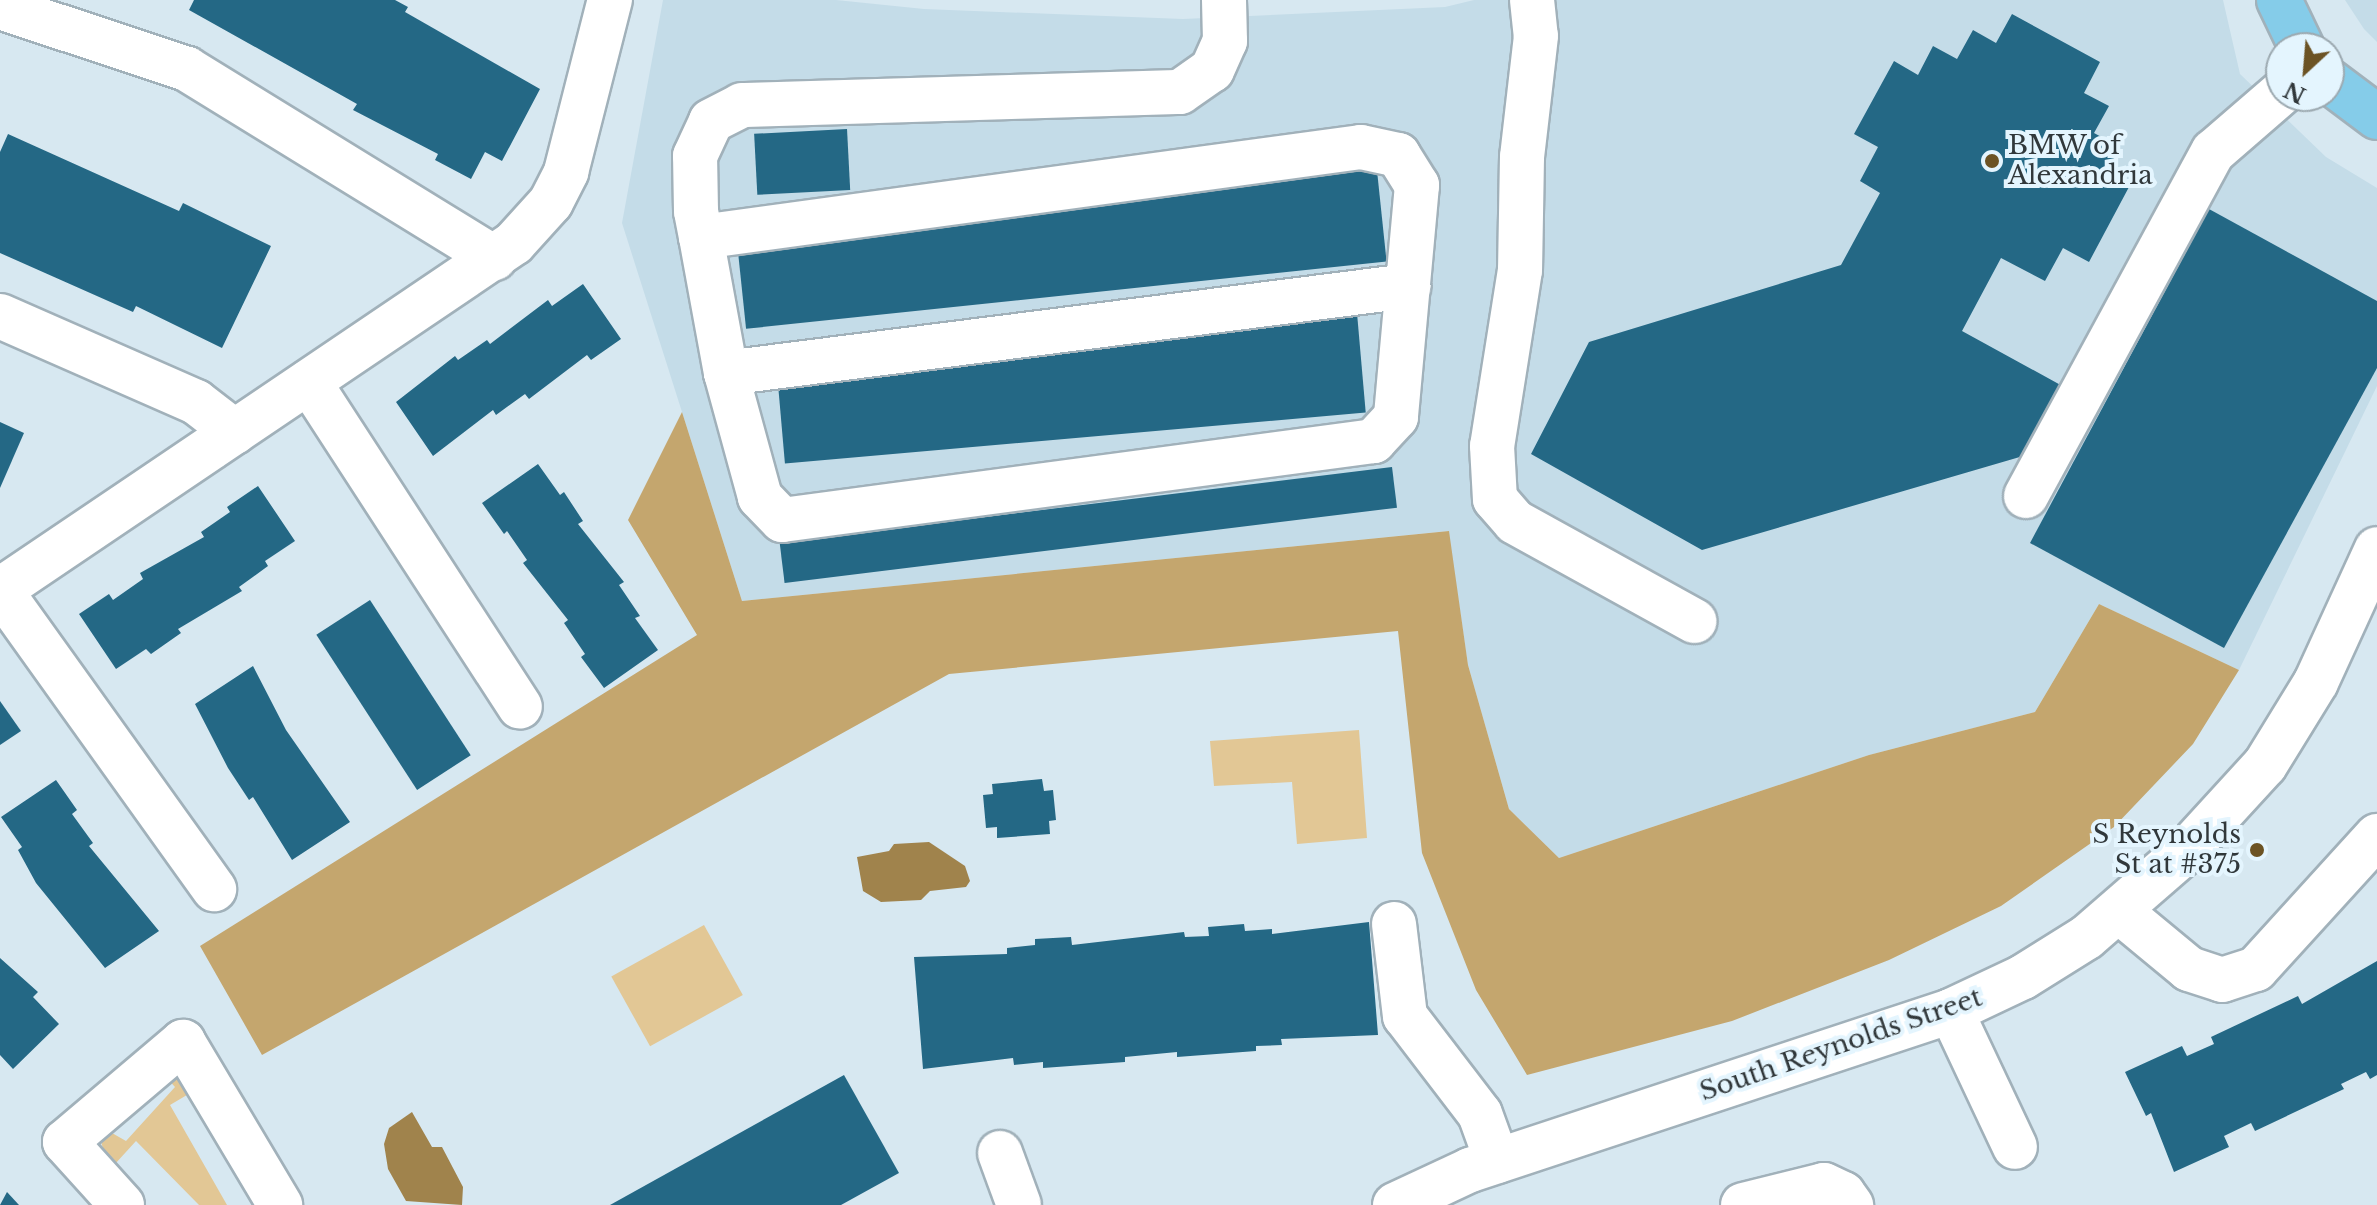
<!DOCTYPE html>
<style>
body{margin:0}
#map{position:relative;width:2377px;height:1205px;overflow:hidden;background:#d7e8f1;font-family:"Libre Baskerville",serif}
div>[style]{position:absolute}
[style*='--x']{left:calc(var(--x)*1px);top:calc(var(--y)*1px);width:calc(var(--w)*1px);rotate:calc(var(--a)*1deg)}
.built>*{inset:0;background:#c4dce8}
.green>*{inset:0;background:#e2c795;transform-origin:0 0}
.forest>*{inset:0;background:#c4a66e}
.water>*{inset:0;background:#a0834c}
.building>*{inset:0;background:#246885;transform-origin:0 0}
.roads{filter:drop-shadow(2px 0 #a1b1ba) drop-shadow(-2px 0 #a1b1ba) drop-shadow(0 2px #a1b1ba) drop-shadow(0 -2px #a1b1ba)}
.minor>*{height:44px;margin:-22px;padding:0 22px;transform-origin:22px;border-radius:22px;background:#fff}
.major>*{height:44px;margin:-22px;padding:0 22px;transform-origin:22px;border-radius:22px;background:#85cce9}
.dots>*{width:22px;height:22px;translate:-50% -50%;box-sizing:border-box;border:4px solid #e4f5fe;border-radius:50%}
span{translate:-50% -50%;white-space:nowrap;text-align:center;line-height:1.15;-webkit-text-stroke:8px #e4f5fe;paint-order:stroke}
.poi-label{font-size:26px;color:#31383b}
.left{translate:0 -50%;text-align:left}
.right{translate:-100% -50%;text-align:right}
.street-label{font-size:26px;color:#31383b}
.north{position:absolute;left:2265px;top:32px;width:80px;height:80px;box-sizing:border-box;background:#e4f5fe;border:2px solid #9ca9b0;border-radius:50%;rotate:206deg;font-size:22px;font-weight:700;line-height:32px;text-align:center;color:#31383b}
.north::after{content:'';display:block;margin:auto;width:28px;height:36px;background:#6c5324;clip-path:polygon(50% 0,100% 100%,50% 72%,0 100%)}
</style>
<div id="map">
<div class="built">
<i style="clip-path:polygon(663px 0,836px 0,924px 9px,1183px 19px,1445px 7px,1474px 0,2223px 0,2240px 74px,2326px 157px,2377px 188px,2377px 386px,2239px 670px,2099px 604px,2035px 712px,1869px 755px,1559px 858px,1509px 809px,1468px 665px,1448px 531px,742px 601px,622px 223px)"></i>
<i style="clip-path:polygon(2345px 0,2377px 0,2377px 42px,2364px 29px)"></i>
</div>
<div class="green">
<i style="clip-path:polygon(1359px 730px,1367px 838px,1297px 844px,1292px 782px,1214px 786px,1210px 741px)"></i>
<i style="left:704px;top:925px;width:80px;height:106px;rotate:61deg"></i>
<i style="clip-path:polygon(173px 1062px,192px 1092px,170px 1105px,227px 1205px,199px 1205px,136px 1141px,115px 1164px,104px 1152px,100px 1138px,105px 1129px,126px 1141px,175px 1087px,165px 1076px)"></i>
</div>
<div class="forest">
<i style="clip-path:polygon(682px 412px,742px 601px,1449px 531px,1468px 665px,1509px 809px,1559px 858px,1869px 755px,2035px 712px,2099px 604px,2239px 670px,2193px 744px,2114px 827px,2001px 906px,1889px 960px,1732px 1021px,1527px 1075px,1476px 990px,1422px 853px,1398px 631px,949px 674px,262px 1055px,200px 946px,697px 635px,628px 520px)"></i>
</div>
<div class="water">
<i style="clip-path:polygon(929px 842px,965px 866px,970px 881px,966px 887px,930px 891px,921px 900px,881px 902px,863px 891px,857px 857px,889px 851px,894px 844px)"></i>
<i style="clip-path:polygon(412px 1112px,432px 1147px,442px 1147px,463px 1187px,462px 1205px,406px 1201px,388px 1169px,384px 1144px,389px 1128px)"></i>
</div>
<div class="building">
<i style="clip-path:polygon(194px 0,395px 0,408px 7px,405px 12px,540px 89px,502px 161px,485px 152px,471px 179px,435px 160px,438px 154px,353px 110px,357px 104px,189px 10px)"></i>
<i style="clip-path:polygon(2012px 14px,2100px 62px,2084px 93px,2109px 106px,2094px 133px,2120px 147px,2105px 175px,2129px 187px,2089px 262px,2063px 248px,2045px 281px,2001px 258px,1962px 331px,2066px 388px,2030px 454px,1702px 550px,1531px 454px,1589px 342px,1841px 265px,1880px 193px,1860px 181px,1878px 147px,1854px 134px,1894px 61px,1918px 75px,1933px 46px,1957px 59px,1973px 30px,1996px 43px)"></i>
<i style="left:847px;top:129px;width:61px;height:93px;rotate:87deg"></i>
<i style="clip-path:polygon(8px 134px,179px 211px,183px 203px,271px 246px,222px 348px,136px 306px,133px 312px,0 253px,0 152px)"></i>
<i style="left:1376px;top:161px;width:101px;height:644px;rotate:84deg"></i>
<i style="clip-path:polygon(2209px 209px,2377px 301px,2377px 368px,2224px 648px,2030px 543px)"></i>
<i style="clip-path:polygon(583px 284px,621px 339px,591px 360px,587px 355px,529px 399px,525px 394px,496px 415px,493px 410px,433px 456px,396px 402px,455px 356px,458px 360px,487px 340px,490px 344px,548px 300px,552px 306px)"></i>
<i style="left:1357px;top:313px;width:100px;height:583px;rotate:85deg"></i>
<i style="clip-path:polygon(0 422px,24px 433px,0 488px)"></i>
<i style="clip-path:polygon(538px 464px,560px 495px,564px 492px,583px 521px,578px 524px,624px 582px,619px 585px,640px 616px,635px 618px,658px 650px,604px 688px,581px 657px,585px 654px,564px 623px,568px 620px,523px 563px,527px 560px,507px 531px,504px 534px,482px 503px)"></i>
<i style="left:1392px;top:467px;width:41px;height:617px;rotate:83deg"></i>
<i style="clip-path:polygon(258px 486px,295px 541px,265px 561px,268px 566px,239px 587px,242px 591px,178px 629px,181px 633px,151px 654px,146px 649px,116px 669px,79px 614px,109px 594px,113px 600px,143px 579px,140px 573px,204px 537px,201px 532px,230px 512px,227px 507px)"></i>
<i style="left:370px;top:600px;width:185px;height:64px;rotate:57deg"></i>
<i style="clip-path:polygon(253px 666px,286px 730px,350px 822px,292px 860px,253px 797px,249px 800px,228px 768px,195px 704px)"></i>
<i style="clip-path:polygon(0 701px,21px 731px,0 745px)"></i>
<i style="clip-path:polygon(1042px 779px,1044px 791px,1053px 790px,1056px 820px,1049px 821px,1050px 834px,997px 838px,997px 827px,986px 828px,983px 795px,993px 794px,992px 784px)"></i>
<i style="clip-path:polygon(56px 780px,77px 810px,72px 814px,93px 843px,89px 846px,159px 931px,105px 968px,36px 883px,18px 850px,22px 847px,1px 817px)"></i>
<i style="clip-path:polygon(1369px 922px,1378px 1035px,1281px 1039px,1282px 1045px,1256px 1046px,1256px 1051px,1177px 1057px,1177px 1052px,1125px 1057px,1125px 1062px,1043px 1068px,1043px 1062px,1014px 1065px,1013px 1058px,923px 1069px,914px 957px,1007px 954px,1007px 948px,1035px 945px,1035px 939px,1071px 937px,1072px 945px,1184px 932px,1185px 937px,1209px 936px,1208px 927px,1244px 924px,1245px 931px,1272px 929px,1272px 934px)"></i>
<i style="clip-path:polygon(0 958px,38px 992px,33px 997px,59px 1024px,13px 1069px,0 1055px)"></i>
<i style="clip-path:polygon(2377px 961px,2377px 1075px,2370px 1079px,2366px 1072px,2341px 1084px,2344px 1089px,2255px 1131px,2251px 1123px,2224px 1136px,2229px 1147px,2174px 1172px,2151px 1113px,2146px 1116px,2125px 1072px,2182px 1046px,2187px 1056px,2214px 1044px,2211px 1037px,2298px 996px,2302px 1004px)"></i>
<i style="clip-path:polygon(844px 1075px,899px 1173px,841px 1205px,610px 1205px)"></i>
<i style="clip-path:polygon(7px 1192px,19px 1205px,0 1205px)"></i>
</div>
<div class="roads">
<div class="minor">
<i style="--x:1532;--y:0;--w:36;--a:84"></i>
<i style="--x:1536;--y:36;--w:122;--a:96.6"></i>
<i style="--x:1522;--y:157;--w:113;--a:91"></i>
<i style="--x:1520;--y:270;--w:178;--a:99"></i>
<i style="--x:1492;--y:446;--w:53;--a:86.8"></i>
<i style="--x:1495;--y:499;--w:30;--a:49"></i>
<i style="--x:1515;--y:522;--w:205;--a:28.9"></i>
<i style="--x:0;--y:7;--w:197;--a:18.3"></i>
<i style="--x:187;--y:69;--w:361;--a:31.6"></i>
<i style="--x:701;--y:237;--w:666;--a:-7.77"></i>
<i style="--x:1361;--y:147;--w:38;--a:12"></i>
<i style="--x:1398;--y:155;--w:36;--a:58"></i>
<i style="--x:1417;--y:185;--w:233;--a:95.2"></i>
<i style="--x:1396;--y:417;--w:33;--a:133"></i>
<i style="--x:1374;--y:441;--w:597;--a:172.4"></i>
<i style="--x:782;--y:520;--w:32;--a:-134"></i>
<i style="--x:760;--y:497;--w:129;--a:-105.3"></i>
<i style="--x:726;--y:373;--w:138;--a:-100.4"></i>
<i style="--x:701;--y:237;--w:26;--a:-101"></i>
<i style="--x:696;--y:211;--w:55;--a:-91"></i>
<i style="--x:695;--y:156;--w:38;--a:-65"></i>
<i style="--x:711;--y:121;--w:35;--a:-27"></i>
<i style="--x:742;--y:105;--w:438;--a:-1.7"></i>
<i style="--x:1180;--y:92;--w:39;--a:-35"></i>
<i style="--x:1212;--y:70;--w:32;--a:-66"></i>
<i style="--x:1225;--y:41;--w:41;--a:-91.4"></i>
<i style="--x:0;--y:316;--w:214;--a:23.7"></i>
<i style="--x:196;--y:402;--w:49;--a:37.6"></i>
<i style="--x:726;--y:373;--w:688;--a:-7.27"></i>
<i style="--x:309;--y:382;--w:387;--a:57"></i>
<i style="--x:2026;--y:496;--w:392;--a:-61.5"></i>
<i style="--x:2213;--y:152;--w:90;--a:-40.9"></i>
<i style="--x:0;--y:590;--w:620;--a:-34.02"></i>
<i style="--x:514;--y:243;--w:55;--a:-47.9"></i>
<i style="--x:551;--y:202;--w:34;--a:-63"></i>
<i style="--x:566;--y:172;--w:178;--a:-75.7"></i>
<i style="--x:0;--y:590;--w:368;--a:54.4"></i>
<i style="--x:2119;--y:911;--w:91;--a:39.6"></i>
<i style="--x:2189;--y:969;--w:35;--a:18"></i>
<i style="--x:2222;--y:980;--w:36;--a:-18"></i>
<i style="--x:2256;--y:969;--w:180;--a:-47.7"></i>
<i style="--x:1394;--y:924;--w:93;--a:83.2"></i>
<i style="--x:1405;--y:1016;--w:123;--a:52.6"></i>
<i style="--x:1480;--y:1114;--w:50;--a:70.1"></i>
<i style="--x:1951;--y:1011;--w:150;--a:64.8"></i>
<i style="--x:1000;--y:1153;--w:55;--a:69.9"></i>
<i style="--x:122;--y:1205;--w:85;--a:-132.1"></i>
<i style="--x:65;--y:1142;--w:155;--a:-40.3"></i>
<i style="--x:183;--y:1042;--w:190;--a:59.2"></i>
<i style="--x:1395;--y:1205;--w:83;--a:-25"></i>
<i style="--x:1470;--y:1170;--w:507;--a:-18.29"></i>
<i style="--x:1951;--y:1011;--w:80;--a:-25.3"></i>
<i style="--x:2023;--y:977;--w:75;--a:-32"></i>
<i style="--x:2087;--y:937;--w:133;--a:-41"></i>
<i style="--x:2187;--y:850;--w:115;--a:-47.5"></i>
<i style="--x:2265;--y:765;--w:97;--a:-58.4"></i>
<i style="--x:2316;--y:682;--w:146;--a:-65.4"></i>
<i style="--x:1743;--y:1205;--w:83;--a:-13.9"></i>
<i style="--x:1824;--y:1185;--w:21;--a:25"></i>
<i style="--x:1843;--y:1194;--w:14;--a:54"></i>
</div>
<div class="major">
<i style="--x:2279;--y:0;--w:53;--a:64.4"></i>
<i style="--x:2329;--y:81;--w:60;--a:36.9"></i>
</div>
</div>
<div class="dots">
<i style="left:1992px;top:161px;background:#6c5324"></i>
<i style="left:2257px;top:850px;background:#6c5324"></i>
</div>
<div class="poi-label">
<span class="left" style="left:2008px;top:161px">BMW of<br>Alexandria</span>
<span class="right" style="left:2241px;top:850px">S Reynolds<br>St at #375</span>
</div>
<div class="street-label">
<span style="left:1841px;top:1045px;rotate:-19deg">South Reynolds Street</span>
</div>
<div class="north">N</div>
</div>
